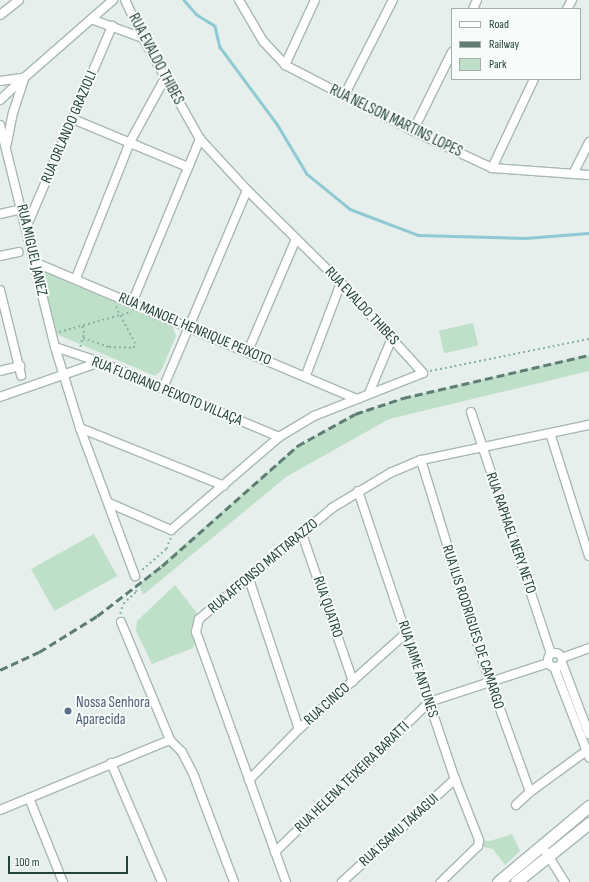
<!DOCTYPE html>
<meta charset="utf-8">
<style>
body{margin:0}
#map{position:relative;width:589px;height:882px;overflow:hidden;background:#e6efeb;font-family:"Sofia Sans Condensed",sans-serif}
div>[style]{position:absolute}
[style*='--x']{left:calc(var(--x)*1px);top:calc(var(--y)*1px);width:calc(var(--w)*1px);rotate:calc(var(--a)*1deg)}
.green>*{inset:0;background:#bfe0c8;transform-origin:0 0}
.stream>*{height:2.5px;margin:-1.25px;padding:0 1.25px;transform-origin:1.25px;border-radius:1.25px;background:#8ec9d4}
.path>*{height:1.5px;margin-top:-0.75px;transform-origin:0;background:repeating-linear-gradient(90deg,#86b3a5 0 2px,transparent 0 5px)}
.roads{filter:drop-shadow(1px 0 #a8b8b2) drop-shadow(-1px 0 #a8b8b2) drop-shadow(0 1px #a8b8b2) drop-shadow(0 -1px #a8b8b2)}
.street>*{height:8px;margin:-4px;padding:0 4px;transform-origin:4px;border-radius:4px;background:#fff}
.street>.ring{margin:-4px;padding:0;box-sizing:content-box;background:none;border:8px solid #fff;border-radius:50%}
.secondary>*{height:11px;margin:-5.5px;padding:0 5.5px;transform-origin:5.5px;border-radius:5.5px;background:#fff}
.rail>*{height:2.5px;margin-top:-1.25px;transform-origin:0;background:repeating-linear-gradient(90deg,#5f7d75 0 8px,transparent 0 12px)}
.dots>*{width:11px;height:11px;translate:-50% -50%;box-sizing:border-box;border:2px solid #f7fbf9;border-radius:50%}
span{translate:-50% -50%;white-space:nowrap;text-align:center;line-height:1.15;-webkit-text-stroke:4px #f7fbf9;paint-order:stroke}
.street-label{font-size:15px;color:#24423a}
.service-label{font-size:15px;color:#4e5e75}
.left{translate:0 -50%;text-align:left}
.legend{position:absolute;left:451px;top:8px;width:130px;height:72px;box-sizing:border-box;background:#f7fbf9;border:1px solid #a3b1ad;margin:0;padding:5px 7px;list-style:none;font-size:12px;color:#24423a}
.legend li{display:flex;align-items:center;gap:8px;height:20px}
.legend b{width:20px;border:1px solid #a3b1ad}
.scale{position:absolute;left:8px;top:856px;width:120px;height:18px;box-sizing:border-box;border:2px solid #24423a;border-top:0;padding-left:5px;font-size:12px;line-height:14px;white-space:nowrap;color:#24423a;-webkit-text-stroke:3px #f7fbf9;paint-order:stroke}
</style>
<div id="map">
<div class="green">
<i style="clip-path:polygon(46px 273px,172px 326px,176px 336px,161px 371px,155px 376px,56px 334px,41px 274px)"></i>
<i style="left:473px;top:323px;width:23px;height:35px;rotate:77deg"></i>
<i style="clip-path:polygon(589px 355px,589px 371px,389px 419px,286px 477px,143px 595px,139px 584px,297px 446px,355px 414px,403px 398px)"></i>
<i style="left:94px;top:534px;width:48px;height:72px;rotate:61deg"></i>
<i style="clip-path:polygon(175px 585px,201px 618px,193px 648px,152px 664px,136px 631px,137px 621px)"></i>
<i style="clip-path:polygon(512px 834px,520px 851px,505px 865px,493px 849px,478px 846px,479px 840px,490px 841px)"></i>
</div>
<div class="stream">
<i style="--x:184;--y:0;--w:18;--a:49"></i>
<i style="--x:196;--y:14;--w:22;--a:32"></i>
<i style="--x:215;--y:26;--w:22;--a:77"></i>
<i style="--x:220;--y:47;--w:96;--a:53.5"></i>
<i style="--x:277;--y:124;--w:58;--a:59"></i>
<i style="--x:307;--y:174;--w:55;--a:39.1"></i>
<i style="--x:350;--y:209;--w:73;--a:20.9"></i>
<i style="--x:418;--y:235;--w:107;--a:1.6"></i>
<i style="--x:525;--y:238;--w:64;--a:-4.5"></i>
</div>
<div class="path">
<i style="--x:59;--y:332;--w:75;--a:-15.5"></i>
<i style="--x:83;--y:338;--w:28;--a:19"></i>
<i style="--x:109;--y:347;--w:24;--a:2"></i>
<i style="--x:133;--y:348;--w:4;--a:-63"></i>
<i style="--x:135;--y:344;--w:45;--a:-117.7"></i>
<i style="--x:80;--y:347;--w:15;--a:-74"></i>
<i style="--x:84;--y:333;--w:7;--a:-106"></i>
<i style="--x:430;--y:371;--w:162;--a:-11.4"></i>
<i style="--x:142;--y:570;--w:32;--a:-41"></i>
<i style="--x:166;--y:549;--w:13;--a:-67"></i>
<i style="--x:120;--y:614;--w:10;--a:-73"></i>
<i style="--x:123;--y:604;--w:18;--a:-43"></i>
<i style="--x:136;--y:592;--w:9;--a:-90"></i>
</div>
<div class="roads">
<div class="street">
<i style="--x:239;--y:0;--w:48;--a:59.7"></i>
<i style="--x:263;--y:41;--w:33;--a:47"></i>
<i style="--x:285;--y:65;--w:144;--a:27.3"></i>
<i style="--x:413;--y:131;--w:87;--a:25.1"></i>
<i style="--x:492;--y:168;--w:97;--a:4.1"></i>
<i style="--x:473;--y:9;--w:10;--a:-66"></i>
<i style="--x:567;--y:9;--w:10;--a:-61"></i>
<i style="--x:0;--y:15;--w:24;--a:-38"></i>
<i style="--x:91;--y:19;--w:55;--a:20.1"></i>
<i style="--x:285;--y:65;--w:72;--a:-65.2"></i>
<i style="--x:0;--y:81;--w:22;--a:-8"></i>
<i style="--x:344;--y:96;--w:108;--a:-63"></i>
<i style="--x:0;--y:100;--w:33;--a:-43"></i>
<i style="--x:73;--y:119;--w:125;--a:22.7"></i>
<i style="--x:0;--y:125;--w:229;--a:76.1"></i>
<i style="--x:55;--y:347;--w:85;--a:72.8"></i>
<i style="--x:80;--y:428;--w:158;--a:69.6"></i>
<i style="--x:413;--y:131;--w:88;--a:-63.7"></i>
<i style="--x:7;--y:143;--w:31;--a:-79"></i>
<i style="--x:13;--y:113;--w:38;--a:-72"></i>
<i style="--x:25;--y:77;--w:117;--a:-41.2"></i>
<i style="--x:492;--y:168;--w:98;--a:-64.7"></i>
<i style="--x:573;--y:174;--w:36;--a:-63"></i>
<i style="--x:0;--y:214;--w:23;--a:-13"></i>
<i style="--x:26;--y:228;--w:220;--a:-66.9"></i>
<i style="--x:0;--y:256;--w:19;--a:-12"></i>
<i style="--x:34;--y:262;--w:350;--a:23"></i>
<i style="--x:76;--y:278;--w:146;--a:-68.3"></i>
<i style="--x:130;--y:142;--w:73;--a:-61.3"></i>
<i style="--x:0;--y:290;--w:88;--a:76.1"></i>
<i style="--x:132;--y:303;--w:178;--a:-67.5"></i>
<i style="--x:55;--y:347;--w:47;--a:18.4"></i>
<i style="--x:100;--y:362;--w:194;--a:22.7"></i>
<i style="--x:248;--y:351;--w:122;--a:-66.8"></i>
<i style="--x:0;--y:371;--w:21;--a:-14"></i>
<i style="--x:306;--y:375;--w:98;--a:-69.2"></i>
<i style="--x:163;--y:388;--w:215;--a:-67"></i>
<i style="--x:369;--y:393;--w:60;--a:-67.3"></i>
<i style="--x:0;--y:397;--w:106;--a:-19.3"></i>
<i style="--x:471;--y:412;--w:255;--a:71.7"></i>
<i style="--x:80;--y:428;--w:155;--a:21.9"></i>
<i style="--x:550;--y:433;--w:129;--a:72.4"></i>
<i style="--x:421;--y:460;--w:211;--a:72.9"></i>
<i style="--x:483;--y:662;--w:138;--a:70.1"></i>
<i style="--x:358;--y:491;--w:304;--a:71.4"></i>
<i style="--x:455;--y:779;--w:66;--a:68.5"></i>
<i style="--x:479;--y:840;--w:6;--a:99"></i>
<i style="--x:478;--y:846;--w:52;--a:135.8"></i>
<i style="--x:109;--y:503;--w:68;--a:23.5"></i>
<i style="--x:171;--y:530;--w:143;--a:-40.7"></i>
<i style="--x:279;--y:437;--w:41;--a:-31"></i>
<i style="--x:314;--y:416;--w:117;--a:-21.5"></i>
<i style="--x:423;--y:373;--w:122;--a:-132.3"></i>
<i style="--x:341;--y:283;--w:132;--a:-135.3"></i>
<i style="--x:247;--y:190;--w:69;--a:-132.7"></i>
<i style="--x:200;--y:139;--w:116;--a:-119.4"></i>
<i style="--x:143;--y:38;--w:42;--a:-115.3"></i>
<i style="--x:302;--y:534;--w:156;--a:70.9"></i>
<i style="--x:249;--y:579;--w:158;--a:71.6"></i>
<i style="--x:121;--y:622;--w:128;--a:67.4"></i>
<i style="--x:170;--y:740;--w:17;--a:45"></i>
<i style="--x:182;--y:752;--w:27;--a:63"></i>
<i style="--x:194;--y:776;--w:113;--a:69.3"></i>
<i class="ring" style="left:548px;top:653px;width:6px;height:6px"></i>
<i style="--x:562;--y:658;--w:29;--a:-20"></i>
<i style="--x:562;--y:663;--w:76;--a:69.2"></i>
<i style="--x:554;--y:667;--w:97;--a:68.7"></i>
<i style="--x:111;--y:763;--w:129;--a:66.8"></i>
<i style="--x:249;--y:780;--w:71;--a:-45.6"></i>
<i style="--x:299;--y:729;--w:145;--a:-41.9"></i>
<i style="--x:29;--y:798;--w:91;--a:68"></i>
<i style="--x:516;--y:805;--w:19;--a:-43"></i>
<i style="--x:530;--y:792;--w:73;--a:-36.1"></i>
<i style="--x:0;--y:810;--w:184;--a:-22.4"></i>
<i style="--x:275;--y:852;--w:215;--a:-44.2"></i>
<i style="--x:429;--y:702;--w:125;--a:-18.1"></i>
<i style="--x:546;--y:852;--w:36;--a:58"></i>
<i style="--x:286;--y:882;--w:266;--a:-109.8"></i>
<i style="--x:196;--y:632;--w:13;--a:-77"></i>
<i style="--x:199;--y:619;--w:173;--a:-39.8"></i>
<i style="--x:332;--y:508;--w:68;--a:-31.1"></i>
<i style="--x:390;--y:473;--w:34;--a:-23"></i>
<i style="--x:421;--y:460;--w:172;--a:-11.8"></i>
<i style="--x:342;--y:882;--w:153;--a:-42.3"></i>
</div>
<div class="secondary">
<i style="--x:498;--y:882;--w:119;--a:-39.9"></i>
<i style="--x:516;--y:882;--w:94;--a:-38.9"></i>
</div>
</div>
<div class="rail">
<i style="--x:0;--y:670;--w:43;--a:-24.8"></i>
<i style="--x:39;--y:652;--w:68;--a:-31.8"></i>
<i style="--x:97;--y:616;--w:82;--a:-37.6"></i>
<i style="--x:162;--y:566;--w:181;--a:-41.6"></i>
<i style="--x:297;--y:446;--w:66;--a:-28.9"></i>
<i style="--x:355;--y:414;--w:51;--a:-18.4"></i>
<i style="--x:403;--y:398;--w:191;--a:-13"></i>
</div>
<div class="dots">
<i style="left:68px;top:711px;background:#5c6f8a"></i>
</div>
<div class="street-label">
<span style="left:156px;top:59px;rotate:62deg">RUA EVALDO THIBES</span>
<span style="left:396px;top:121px;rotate:26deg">RUA NELSON MARTINS LOPES</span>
<span style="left:69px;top:127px;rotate:-67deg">RUA ORLANDO GRAZIOLI</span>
<span style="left:32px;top:250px;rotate:77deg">RUA MIGUEL JANEZ</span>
<span style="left:362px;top:306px;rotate:47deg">RUA EVALDO THIBES</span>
<span style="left:195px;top:329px;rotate:23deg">RUA MANOEL HENRIQUE PEIXOTO</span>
<span style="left:167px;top:391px;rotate:22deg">RUA FLORIANO PEIXOTO VILLAÇA</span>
<span style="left:511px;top:533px;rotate:71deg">RUA RAPHAEL NERY NETO</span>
<span style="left:263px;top:566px;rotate:-40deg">RUA AFFONSO MATTARAZZO</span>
<span style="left:328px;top:607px;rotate:71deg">RUA QUATRO</span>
<span style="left:473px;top:627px;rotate:72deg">RUA ILIS RODRIGUES DE CAMARGO</span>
<span style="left:418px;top:669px;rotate:72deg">RUA JAIME ANTUNES</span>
<span style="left:327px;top:704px;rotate:-42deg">RUA CINCO</span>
<span style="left:352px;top:777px;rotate:-44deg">RUA HELENA TEIXEIRA BARATTI</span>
<span style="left:399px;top:830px;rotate:-42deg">RUA ISAMU TAKAGUI</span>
</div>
<div class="service-label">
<span class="left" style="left:76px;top:711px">Nossa Senhora<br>Aparecida</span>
</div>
<ul class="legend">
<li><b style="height:5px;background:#fff"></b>Road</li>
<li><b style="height:5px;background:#5f7d75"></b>Railway</li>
<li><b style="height:11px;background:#bfe0c8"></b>Park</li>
</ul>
<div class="scale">100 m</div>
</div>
